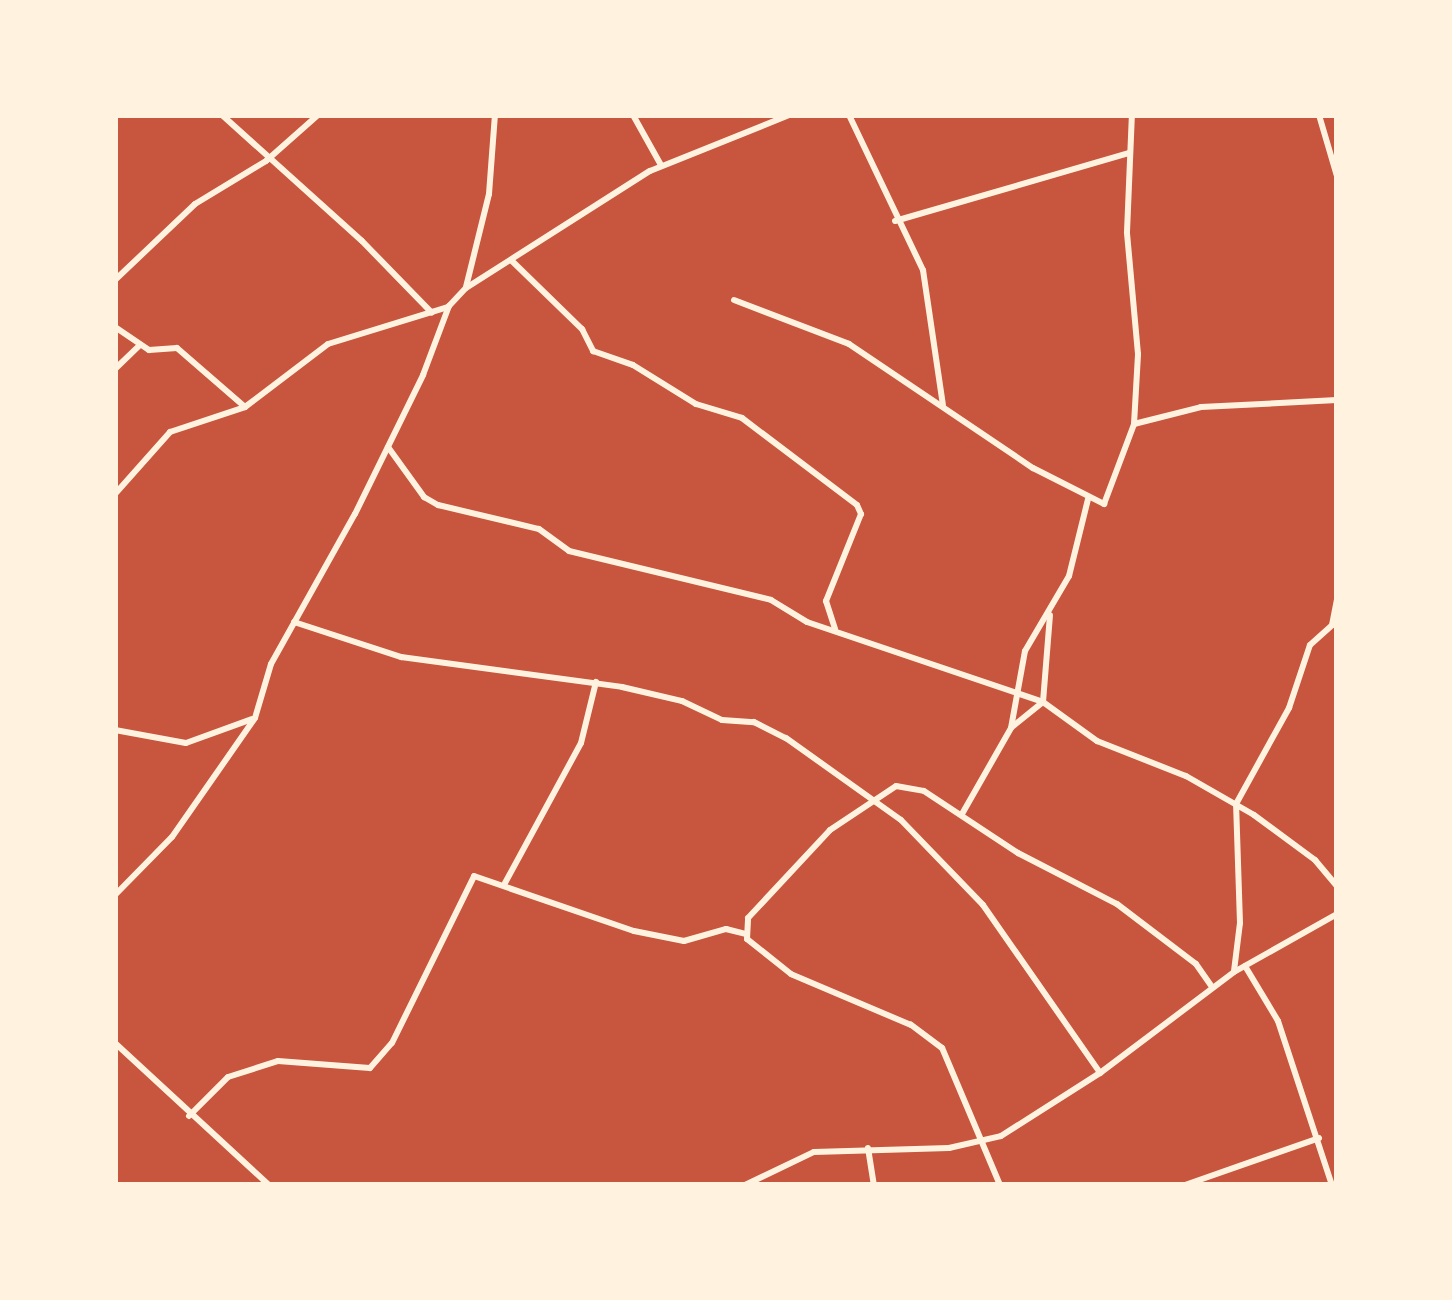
<!DOCTYPE html>
<style>
body{margin:0}
#map{position:relative;width:1452px;height:1300px;overflow:hidden;background:#c8553d;font-family:"Open Sans",sans-serif}
div>[style]{position:absolute}
[style*='--x']{left:calc(var(--x)*1px);top:calc(var(--y)*1px);width:calc(var(--w)*1px);rotate:calc(var(--a)*1deg)}
.minor>*{height:6px;margin:-3px;padding:0 3px;transform-origin:3px;border-radius:3px;background:#fff3e0}
span{translate:-50% -50%;white-space:nowrap;text-align:center;line-height:1.15;-webkit-text-stroke:10px #fff3e0;paint-order:stroke}
.frame{position:absolute;inset:0;border:118px solid #fff3e0;pointer-events:none}
</style>
<div id="map">
<div class="minor">
<i style="--x:222;--y:115;--w:188;--a:42"></i>
<i style="--x:362;--y:241;--w:100;--a:45.8"></i>
<i style="--x:633;--y:115;--w:57;--a:60.8"></i>
<i style="--x:849;--y:115;--w:172;--a:64.5"></i>
<i style="--x:923;--y:270;--w:136;--a:81.6"></i>
<i style="--x:1319;--y:115;--w:64;--a:73.6"></i>
<i style="--x:1337;--y:216;--w:6;--a:90"></i>
<i style="--x:895;--y:221;--w:244;--a:-16.2"></i>
<i style="--x:512;--y:261;--w:98;--a:44.2"></i>
<i style="--x:582;--y:329;--w:25;--a:63"></i>
<i style="--x:593;--y:351;--w:42;--a:19.3"></i>
<i style="--x:633;--y:365;--w:74;--a:31.8"></i>
<i style="--x:696;--y:404;--w:48;--a:16.9"></i>
<i style="--x:742;--y:418;--w:144;--a:37.1"></i>
<i style="--x:857;--y:505;--w:10;--a:66"></i>
<i style="--x:861;--y:514;--w:94;--a:111.9"></i>
<i style="--x:826;--y:601;--w:29;--a:72"></i>
<i style="--x:115;--y:280;--w:110;--a:-43.5"></i>
<i style="--x:195;--y:204;--w:83;--a:-31.2"></i>
<i style="--x:266;--y:161;--w:69;--a:-41.5"></i>
<i style="--x:466;--y:287;--w:96;--a:-76.1"></i>
<i style="--x:489;--y:194;--w:79;--a:-85.7"></i>
<i style="--x:734;--y:300;--w:123;--a:20.9"></i>
<i style="--x:849;--y:344;--w:222;--a:34"></i>
<i style="--x:1033;--y:468;--w:80;--a:26.9"></i>
<i style="--x:1104;--y:504;--w:85;--a:-69.4"></i>
<i style="--x:1134;--y:424;--w:70;--a:-86.7"></i>
<i style="--x:1138;--y:354;--w:122;--a:-95.2"></i>
<i style="--x:1127;--y:232;--w:117;--a:-87.6"></i>
<i style="--x:115;--y:327;--w:41;--a:34.1"></i>
<i style="--x:149;--y:350;--w:28;--a:-4"></i>
<i style="--x:177;--y:348;--w:90;--a:40.9"></i>
<i style="--x:115;--y:369;--w:33;--a:-44"></i>
<i style="--x:1134;--y:424;--w:69;--a:-14.2"></i>
<i style="--x:1201;--y:407;--w:136;--a:-2.9"></i>
<i style="--x:388;--y:447;--w:62;--a:54.2"></i>
<i style="--x:424;--y:497;--w:16;--a:30"></i>
<i style="--x:438;--y:505;--w:104;--a:13.4"></i>
<i style="--x:539;--y:529;--w:37;--a:36"></i>
<i style="--x:569;--y:551;--w:208;--a:13.6"></i>
<i style="--x:771;--y:600;--w:42;--a:31.4"></i>
<i style="--x:807;--y:622;--w:249;--a:18.7"></i>
<i style="--x:1043;--y:702;--w:67;--a:35.8"></i>
<i style="--x:1097;--y:741;--w:96;--a:21.5"></i>
<i style="--x:1186;--y:776;--w:78;--a:29.8"></i>
<i style="--x:1254;--y:815;--w:76;--a:36.4"></i>
<i style="--x:1315;--y:860;--w:34;--a:50"></i>
<i style="--x:115;--y:494;--w:83;--a:-48.4"></i>
<i style="--x:170;--y:432;--w:79;--a:-18.4"></i>
<i style="--x:245;--y:407;--w:104;--a:-37.2"></i>
<i style="--x:328;--y:344;--w:126;--a:-17.1"></i>
<i style="--x:294;--y:622;--w:113;--a:18.1"></i>
<i style="--x:401;--y:657;--w:223;--a:7.7"></i>
<i style="--x:622;--y:687;--w:62;--a:13.1"></i>
<i style="--x:682;--y:701;--w:44;--a:25.4"></i>
<i style="--x:722;--y:720;--w:32;--a:4"></i>
<i style="--x:754;--y:722;--w:36;--a:27"></i>
<i style="--x:786;--y:738;--w:141;--a:35.5"></i>
<i style="--x:901;--y:820;--w:118;--a:46"></i>
<i style="--x:983;--y:905;--w:205;--a:55.1"></i>
<i style="--x:1012;--y:727;--w:40;--a:-39"></i>
<i style="--x:1043;--y:702;--w:87;--a:-85.4"></i>
<i style="--x:115;--y:730;--w:72;--a:10.4"></i>
<i style="--x:186;--y:743;--w:70;--a:-20"></i>
<i style="--x:962;--y:814;--w:99;--a:-60.3"></i>
<i style="--x:1011;--y:728;--w:78;--a:-79.7"></i>
<i style="--x:1025;--y:651;--w:87;--a:-59.6"></i>
<i style="--x:1069;--y:576;--w:79;--a:-76.1"></i>
<i style="--x:505;--y:883;--w:159;--a:-61.5"></i>
<i style="--x:581;--y:743;--w:63;--a:-76.2"></i>
<i style="--x:115;--y:895;--w:81;--a:-45.5"></i>
<i style="--x:172;--y:837;--w:145;--a:-55.1"></i>
<i style="--x:255;--y:718;--w:56;--a:-73.5"></i>
<i style="--x:271;--y:664;--w:172;--a:-60.8"></i>
<i style="--x:355;--y:514;--w:155;--a:-63.9"></i>
<i style="--x:423;--y:375;--w:74;--a:-69.4"></i>
<i style="--x:449;--y:306;--w:25;--a:-47"></i>
<i style="--x:466;--y:288;--w:218;--a:-32.5"></i>
<i style="--x:650;--y:171;--w:150;--a:-21.9"></i>
<i style="--x:1245;--y:966;--w:64;--a:59"></i>
<i style="--x:1278;--y:1021;--w:173;--a:71.8"></i>
<i style="--x:1234;--y:971;--w:48;--a:-82.9"></i>
<i style="--x:1240;--y:923;--w:119;--a:-91.9"></i>
<i style="--x:1236;--y:804;--w:110;--a:-61.1"></i>
<i style="--x:1289;--y:708;--w:66;--a:-71.6"></i>
<i style="--x:1310;--y:645;--w:30;--a:-42"></i>
<i style="--x:1332;--y:625;--w:26;--a:-79"></i>
<i style="--x:115;--y:1043;--w:209;--a:42.7"></i>
<i style="--x:189;--y:1116;--w:55;--a:-45"></i>
<i style="--x:228;--y:1077;--w:52;--a:-17.7"></i>
<i style="--x:278;--y:1061;--w:92;--a:4.4"></i>
<i style="--x:370;--y:1068;--w:33;--a:-49"></i>
<i style="--x:392;--y:1043;--w:186;--a:-63.8"></i>
<i style="--x:474;--y:876;--w:169;--a:19"></i>
<i style="--x:634;--y:931;--w:51;--a:11.3"></i>
<i style="--x:684;--y:941;--w:44;--a:-15.9"></i>
<i style="--x:726;--y:929;--w:21;--a:14"></i>
<i style="--x:868;--y:1148;--w:37;--a:81"></i>
<i style="--x:745;--y:1185;--w:76;--a:-25.6"></i>
<i style="--x:814;--y:1152;--w:135;--a:-1.7"></i>
<i style="--x:949;--y:1148;--w:53;--a:-13"></i>
<i style="--x:1001;--y:1136;--w:117;--a:-32.5"></i>
<i style="--x:1100;--y:1073;--w:168;--a:-37"></i>
<i style="--x:1234;--y:972;--w:118;--a:-29.4"></i>
<i style="--x:1000;--y:1185;--w:149;--a:-112.9"></i>
<i style="--x:942;--y:1048;--w:39;--a:-143"></i>
<i style="--x:911;--y:1025;--w:130;--a:-157"></i>
<i style="--x:791;--y:974;--w:56;--a:-141.5"></i>
<i style="--x:747;--y:939;--w:21;--a:-87"></i>
<i style="--x:748;--y:918;--w:120;--a:-47"></i>
<i style="--x:830;--y:830;--w:79;--a:-33.7"></i>
<i style="--x:896;--y:786;--w:28;--a:10"></i>
<i style="--x:924;--y:791;--w:113;--a:33.4"></i>
<i style="--x:1018;--y:853;--w:111;--a:27.3"></i>
<i style="--x:1117;--y:904;--w:99;--a:37.2"></i>
<i style="--x:1196;--y:964;--w:28;--a:55"></i>
<i style="--x:1185;--y:1185;--w:142;--a:-19.3"></i>
</div>
<div class="frame"></div>
</div>
